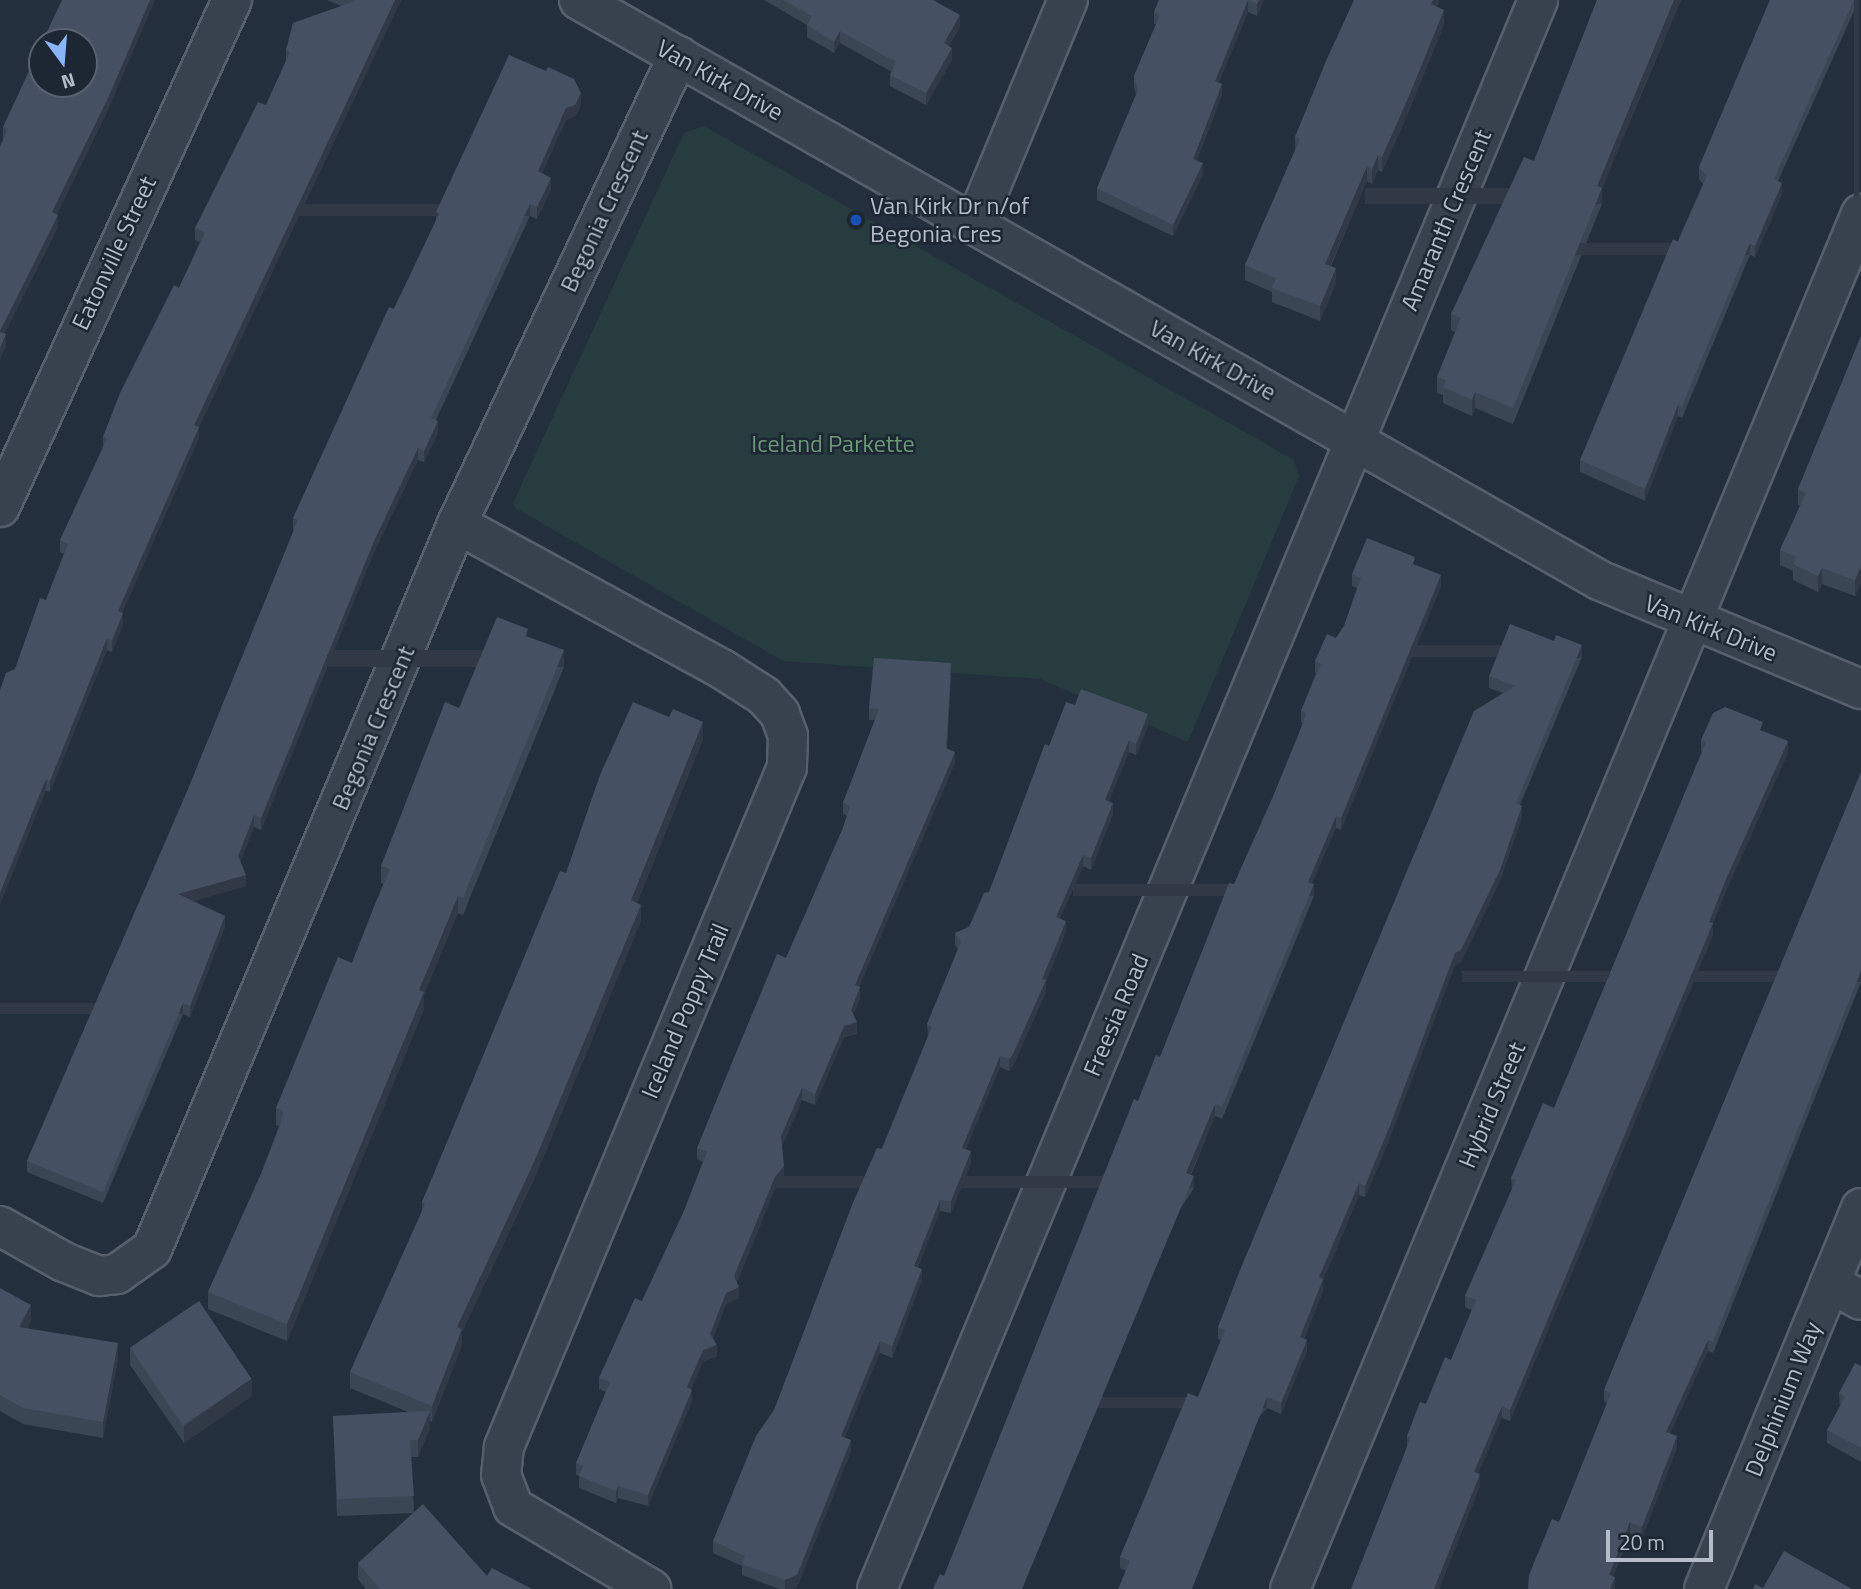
<!DOCTYPE html>
<style>
body{margin:0}
#map{position:relative;width:1861px;height:1589px;overflow:hidden;background:#242f3e;font-family:"Titillium Web",sans-serif}
div>[style]{position:absolute}
[style*='--x']{left:calc(var(--x)*1px);top:calc(var(--y)*1px);width:calc(var(--w)*1px);rotate:calc(var(--a)*1deg)}
.green>*{inset:0;background:#263c3f}
.roads{filter:drop-shadow(2px 0 #565f6c) drop-shadow(-2px 0 #565f6c) drop-shadow(0 2px #565f6c) drop-shadow(0 -2px #565f6c)}
.minor>*{height:38px;margin:-19px;padding:0 19px;transform-origin:19px;border-radius:19px;background:#38414e}
.wall>*{inset:0;background:#3b4654}
.shaded-wall>*{inset:0;background:#303945;transform-origin:0 0}
.building>*{inset:0;background:#455162;transform-origin:0 0}
.dots>*{width:19px;height:19px;translate:-50% -50%;box-sizing:border-box;border:4px solid #1d2633;border-radius:50%}
span{translate:-50% -50%;white-space:nowrap;text-align:center;line-height:1.15;-webkit-text-stroke:5px #1d2633;paint-order:stroke}
.street-label{font-size:24px;color:#b4bcc9}
.poi-label{font-size:24px;color:#b4bcc9}
.left{translate:0 -50%;text-align:left}
.park-label{font-size:24px;color:#6b9a76}
.north{position:absolute;left:28px;top:28px;width:70px;height:70px;box-sizing:border-box;background:#1d2633;border:2px solid #59626f;border-radius:50%;rotate:164deg;font-size:19px;font-weight:700;line-height:28px;text-align:center;color:#b4bcc9}
.north::after{content:'';display:block;margin:auto;width:24px;height:32px;background:#8ab4f8;clip-path:polygon(50% 0,100% 100%,50% 72%,0 100%)}
.scale{position:absolute;left:1606px;top:1530px;width:107px;height:32px;box-sizing:border-box;border:4px solid #b4bcc9;border-top:0;padding-left:9px;font-size:21px;line-height:24px;white-space:nowrap;color:#b4bcc9;-webkit-text-stroke:5px #1d2633;paint-order:stroke}
</style>
<div id="map">
<div class="green">
<i style="clip-path:polygon(704px 126px,1294px 460px,1299px 476px,1188px 742px,1040px 679px,783px 661px,515px 508px,513px 503px,684px 133px)"></i>
</div>
<div class="roads">
<div class="minor">
<i style="--x:579;--y:0;--w:1173;--a:29.62"></i>
<i style="--x:1599;--y:580;--w:284;--a:22.6"></i>
<i style="--x:975;--y:224;--w:243;--a:-67.5"></i>
<i style="--x:0;--y:507;--w:558;--a:-65.41"></i>
<i style="--x:457;--y:524;--w:302;--a:28.7"></i>
<i style="--x:722;--y:669;--w:50;--a:32.7"></i>
<i style="--x:764;--y:696;--w:24;--a:48"></i>
<i style="--x:780;--y:714;--w:23;--a:70"></i>
<i style="--x:788;--y:736;--w:31;--a:92"></i>
<i style="--x:787;--y:767;--w:737;--a:112.6"></i>
<i style="--x:504;--y:1447;--w:28;--a:96"></i>
<i style="--x:501;--y:1475;--w:34;--a:69"></i>
<i style="--x:513;--y:1507;--w:161;--a:30.7"></i>
<i style="--x:0;--y:1226;--w:73;--a:29.4"></i>
<i style="--x:64;--y:1262;--w:38;--a:22"></i>
<i style="--x:99;--y:1276;--w:18;--a:-6"></i>
<i style="--x:117;--y:1274;--w:43;--a:-35.5"></i>
<i style="--x:152;--y:1249;--w:787;--a:-67.18"></i>
<i style="--x:457;--y:524;--w:518;--a:-64.72"></i>
<i style="--x:1830;--y:1283;--w:35;--a:29"></i>
<i style="--x:877;--y:1589;--w:1721;--a:-67.41"></i>
<i style="--x:1290;--y:1589;--w:1489;--a:-67.45"></i>
<i style="--x:1704;--y:1589;--w:412;--a:-67.6"></i>
</div>
</div>
<div class="wall">
<i style="clip-path:polygon(327px 0,401px 0,199px 427px,199px 438px,122px 613px,123px 625px,112px 652px,107px 650px,50px 792px,46px 791px,15px 669px,46px 600px,64px 554px,60px 552px,60px 540px,103px 447px,103px 437px,179px 288px,200px 242px,195px 240px,195px 228px,266px 105px,286px 61px,286px 50px,341px 6px)"></i>
<i style="clip-path:polygon(764px 0,933px 0,960px 27px,949px 46px,952px 60px,926px 105px,890px 86px,890px 75px,892px 72px,840px 43px,834px 53px,807px 37px,807px 25px)"></i>
<i style="clip-path:polygon(1159px 0,1264px 0,1257px 16px,1248px 12px,1219px 82px,1222px 95px,1197px 160px,1203px 175px,1173px 236px,1097px 200px,1097px 188px,1136px 95px,1134px 88px,1134px 76px,1156px 24px,1154px 24px,1154px 12px)"></i>
<i style="clip-path:polygon(1354px 0,1439px 0,1437px 7px,1444px 24px,1409px 111px,1382px 172px,1378px 170px,1372px 184px,1367px 181px,1331px 266px,1336px 283px,1320px 321px,1272px 302px,1272px 292px,1245px 280px,1245px 265px,1295px 150px,1295px 137px)"></i>
<i style="clip-path:polygon(1597px 0,1681px 0,1602px 188px,1602px 204px,1513px 424px,1475px 408px,1472px 416px,1443px 403px,1443px 395px,1437px 393px,1437px 377px,1455px 332px,1451px 330px,1451px 314px,1534px 161px)"></i>
<i style="clip-path:polygon(1770px 0,1859px 0,1778px 181px,1782px 194px,1755px 257px,1750px 255px,1682px 418px,1678px 416px,1645px 501px,1580px 472px,1580px 460px,1703px 184px,1699px 179px,1699px 167px)"></i>
<i style="clip-path:polygon(581px 105px,575px 116px,566px 120px,542px 173px,551px 189px,537px 219px,530px 216px,436px 420px,438px 433px,424px 462px,418px 460px,374px 552px,261px 830px,254px 827px,240px 862px,246px 886px,193px 901px,225px 927px,190px 1017px,183px 1014px,103px 1203px,27px 1172px,27px 1161px,186px 794px,294px 530px,293px 530px,293px 518px,436px 221px,436px 212px)"></i>
<i style="clip-path:polygon(109px 108px,57px 214px,58px 227px,4px 334px,6px 346px,0 359px,3px 127px)"></i>
<i style="clip-path:polygon(1861px 336px,1861px 582px,1855px 596px,1822px 584px,1818px 592px,1793px 580px,1793px 571px,1780px 565px,1780px 550px,1800px 506px,1798px 505px,1798px 489px)"></i>
<i style="clip-path:polygon(1415px 565px,1441px 586px,1341px 830px,1336px 828px,1312px 883px,1314px 896px,1222px 1119px,1215px 1116px,1191px 1175px,1194px 1188px,944px 1576px,1138px 1101px,1160px 1057px,1234px 884px,1272px 799px,1303px 723px,1301px 722px,1301px 711px,1316px 673px,1315px 673px,1315px 661px,1336px 638px,1344px 626px,1357px 588px,1352px 586px,1352px 574px)"></i>
<i style="clip-path:polygon(528px 637px,564px 667px,463px 915px,458px 913px,424px 994px,424px 1009px,287px 1341px,208px 1309px,208px 1292px,261px 1174px,279px 1126px,276px 1125px,276px 1108px,352px 963px,384px 884px,381px 883px,381px 866px)"></i>
<i style="clip-path:polygon(1582px 657px,1520px 805px,1522px 817px,1500px 881px,1461px 962px,1455px 965px,1389px 1140px,1365px 1197px,1359px 1195px,1323px 1281px,1323px 1291px,1304px 1339px,1307px 1351px,1281px 1414px,1267px 1408px,1126px 1571px,1120px 1568px,1120px 1557px,1198px 1397px,1221px 1340px,1218px 1339px,1218px 1327px,1503px 693px,1489px 688px,1489px 676px)"></i>
<i style="clip-path:polygon(951px 675px,947px 748px,955px 763px,859px 987px,860px 999px,853px 1015px,857px 1034px,844px 1037px,815px 1105px,802px 1100px,782px 1146px,784px 1178px,775px 1189px,737px 1282px,739px 1298px,726px 1304px,713px 1338px,717px 1356px,703px 1362px,691px 1389px,692px 1401px,648px 1506px,618px 1498px,616px 1503px,579px 1488px,579px 1476px,576px 1475px,576px 1463px,606px 1392px,599px 1389px,599px 1378px,642px 1301px,684px 1211px,703px 1162px,697px 1159px,697px 1148px,786px 958px,843px 828px,847px 816px,843px 814px,843px 803px,875px 720px,869px 720px,869px 708px)"></i>
<i style="clip-path:polygon(1075px 705px,1148px 726px,1136px 755px,1129px 752px,1109px 801px,1113px 814px,1091px 870px,1083px 866px,1060px 918px,1066px 932px,1046px 982px,1046px 992px,1013px 1066px,1009px 1071px,1000px 1067px,966px 1149px,971px 1163px,951px 1213px,940px 1211px,918px 1267px,922px 1280px,892px 1358px,880px 1353px,865px 1388px,845px 1437px,851px 1451px,797px 1587px,791px 1589px,779px 1589px,742px 1575px,742px 1566px,713px 1553px,713px 1541px,774px 1410px,928px 1036px,927px 1024px,958px 949px,955px 945px,955px 933px,969px 927px,989px 892px,1049px 746px)"></i>
<i style="clip-path:polygon(1763px 731px,1788px 753px,1726px 891px,1713px 923px,1713px 935px,1510px 1421px,1502px 1418px,1478px 1473px,1480px 1486px,1439px 1589px,1351px 1589px,1407px 1447px,1407px 1436px,1451px 1360px,1472px 1310px,1465px 1307px,1465px 1296px,1512px 1189px,1511px 1178px,1554px 1108px,1702px 752px,1701px 751px,1701px 740px)"></i>
<i style="clip-path:polygon(703px 739px,637px 903px,641px 921px,535px 1177px,462px 1332px,462px 1345px,432px 1422px,430px 1421px,430px 1428px,418px 1457px,411px 1457px,414px 1513px,337px 1516px,333px 1416px,408px 1412px,350px 1388px,350px 1372px,422px 1212px,422px 1202px,566px 873px)"></i>
<i style="clip-path:polygon(1861px 772px,1861px 982px,1713px 1353px,1708px 1351px,1670px 1433px,1677px 1448px,1642px 1538px,1630px 1534px,1613px 1577px,1615px 1589px,1559px 1522px,1607px 1403px,1604px 1401px,1604px 1390px)"></i>
<i style="clip-path:polygon(0 1288px,31px 1321px,27px 1328px,118px 1359px,103px 1438px,23px 1424px,0 1411px)"></i>
<i style="clip-path:polygon(130px 1348px,252px 1396px,184px 1443px,130px 1365px)"></i>
<i style="clip-path:polygon(1861px 1366px,1861px 1462px,1827px 1443px,1827px 1430px,1840px 1407px,1839px 1393px)"></i>
<i style="clip-path:polygon(358px 1563px,487px 1576px,532px 1589px,366px 1589px,358px 1579px)"></i>
</div>
<div class="shaded-wall">
<i style="clip-path:polygon(150px 0,155px 0,109px 108px,52px 224px,52px 212px)"></i>
<i style="clip-path:polygon(395px 0,401px 0,199px 427px,199px 438px,118px 623px,118px 611px,194px 425px)"></i>
<i style="clip-path:polygon(1248px 0,1248px 12px,1215px 92px,1215px 81px)"></i>
<i style="clip-path:polygon(1259px 0,1264px 0,1257px 16px,1257px 4px)"></i>
<i style="clip-path:polygon(1433px 0,1439px 0,1431px 19px,1431px 4px)"></i>
<i style="clip-path:polygon(1674px 0,1681px 0,1635px 108px,1597px 202px,1597px 186px)"></i>
<i style="left:1854px;top:0;width:5px;height:196px"></i>
<i style="clip-path:polygon(1444px 10px,1444px 24px,1409px 111px,1382px 172px,1382px 157px)"></i>
<i style="clip-path:polygon(960px 15px,960px 27px,944px 55px,944px 43px)"></i>
<i style="clip-path:polygon(840px 31px,840px 43px,834px 53px,834px 42px)"></i>
<i style="clip-path:polygon(952px 48px,952px 60px,926px 105px,926px 93px)"></i>
<i style="clip-path:polygon(1222px 84px,1222px 95px,1193px 170px,1193px 159px)"></i>
<i style="clip-path:polygon(581px 93px,581px 105px,575px 116px,566px 120px,538px 183px,538px 171px,566px 108px)"></i>
<i style="clip-path:polygon(1378px 155px,1378px 170px,1372px 184px,1372px 169px)"></i>
<i style="clip-path:polygon(1203px 163px,1203px 175px,1173px 236px,1173px 225px)"></i>
<i style="clip-path:polygon(1367px 166px,1367px 181px,1325px 278px,1325px 264px)"></i>
<i style="clip-path:polygon(551px 178px,551px 189px,537px 219px,537px 207px)"></i>
<i style="clip-path:polygon(1782px 183px,1782px 194px,1755px 257px,1755px 246px)"></i>
<i style="left:1602px;top:188px;width:16px;height:237px;rotate:90deg"></i>
<i style="left:530px;top:204px;width:12px;height:236px;rotate:90deg"></i>
<i style="clip-path:polygon(58px 215px,58px 227px,0 343px,0 331px)"></i>
<i style="left:1750px;top:243px;width:12px;height:177px;rotate:90deg"></i>
<i style="clip-path:polygon(1336px 268px,1336px 283px,1320px 321px,1320px 306px)"></i>
<i style="clip-path:polygon(6px 334px,6px 346px,0 359px,0 348px)"></i>
<i style="clip-path:polygon(1475px 392px,1475px 408px,1472px 416px,1472px 400px)"></i>
<i style="clip-path:polygon(1678px 405px,1678px 416px,1645px 501px,1645px 489px)"></i>
<i style="clip-path:polygon(438px 421px,438px 433px,424px 462px,424px 451px)"></i>
<i style="clip-path:polygon(418px 448px,418px 460px,374px 552px,261px 830px,261px 818px,374px 541px)"></i>
<i style="clip-path:polygon(1861px 566px,1861px 582px,1855px 596px,1855px 580px)"></i>
<i style="clip-path:polygon(1822px 568px,1822px 584px,1818px 592px,1818px 576px)"></i>
<i style="clip-path:polygon(1441px 575px,1441px 586px,1341px 830px,1341px 818px)"></i>
<i style="clip-path:polygon(123px 613px,123px 625px,112px 652px,112px 640px)"></i>
<i style="clip-path:polygon(107px 638px,107px 650px,50px 792px,50px 781px)"></i>
<i style="left:1582px;top:645px;width:12px;height:171px;rotate:90deg"></i>
<i style="left:564px;top:650px;width:17px;height:268px;rotate:90deg"></i>
<i style="clip-path:polygon(1148px 714px,1148px 726px,1136px 755px,1136px 744px)"></i>
<i style="clip-path:polygon(703px 722px,703px 739px,631px 917px,631px 900px)"></i>
<i style="clip-path:polygon(1129px 740px,1129px 752px,1105px 811px,1105px 800px)"></i>
<i style="clip-path:polygon(1788px 741px,1788px 753px,1726px 891px,1710px 930px,1713px 923px,1713px 935px,1510px 1421px,1510px 1410px,1726px 879px)"></i>
<i style="clip-path:polygon(955px 752px,955px 763px,855px 997px,855px 985px)"></i>
<i style="clip-path:polygon(46px 779px,46px 791px,0 905px,0 893px)"></i>
<i style="clip-path:polygon(1113px 803px,1113px 814px,1091px 870px,1091px 858px)"></i>
<i style="clip-path:polygon(1522px 806px,1522px 817px,1500px 881px,1461px 962px,1455px 965px,1389px 1140px,1365px 1197px,1365px 1186px,1455px 953px)"></i>
<i style="clip-path:polygon(254px 815px,254px 827px,238px 868px,238px 856px)"></i>
<i style="clip-path:polygon(1336px 816px,1336px 828px,1308px 893px,1308px 882px)"></i>
<i style="clip-path:polygon(1083px 855px,1083px 866px,1056px 928px,1056px 917px)"></i>
<i style="clip-path:polygon(246px 875px,246px 886px,178px 906px,178px 894px)"></i>
<i style="left:1314px;top:884px;width:12px;height:241px;rotate:90deg"></i>
<i style="clip-path:polygon(458px 896px,458px 913px,424px 994px,424px 1009px,287px 1341px,287px 1324px,419px 990px)"></i>
<i style="clip-path:polygon(641px 905px,641px 921px,535px 1177px,462px 1332px,462px 1345px,432px 1422px,432px 1406px,457px 1327px)"></i>
<i style="clip-path:polygon(225px 916px,225px 927px,190px 1017px,190px 1006px)"></i>
<i style="clip-path:polygon(1066px 921px,1066px 932px,1046px 982px,1046px 992px,1013px 1066px,1009px 1071px,1009px 1059px)"></i>
<i style="left:1861px;top:971px;width:11px;height:399px;rotate:90deg"></i>
<i style="clip-path:polygon(860px 987px,860px 999px,851px 1021px,851px 1010px)"></i>
<i style="left:183px;top:1003px;width:11px;height:205px;rotate:90deg"></i>
<i style="clip-path:polygon(857px 1022px,857px 1034px,844px 1037px,815px 1105px,815px 1094px,844px 1026px)"></i>
<i style="clip-path:polygon(1000px 1056px,1000px 1067px,962px 1159px,962px 1148px)"></i>
<i style="clip-path:polygon(802px 1088px,802px 1100px,781px 1148px,781px 1136px)"></i>
<i style="clip-path:polygon(1215px 1104px,1215px 1116px,1186px 1185px,1186px 1173px)"></i>
<i style="clip-path:polygon(971px 1151px,971px 1163px,951px 1213px,951px 1201px)"></i>
<i style="clip-path:polygon(784px 1166px,784px 1178px,775px 1189px,734px 1288px,734px 1276px,775px 1177px)"></i>
<i style="left:1194px;top:1176px;width:12px;height:447px;rotate:90deg"></i>
<i style="clip-path:polygon(1359px 1183px,1359px 1195px,1323px 1281px,1323px 1291px,1300px 1348px,1300px 1337px,1319px 1277px)"></i>
<i style="clip-path:polygon(940px 1200px,940px 1211px,914px 1277px,914px 1266px)"></i>
<i style="clip-path:polygon(922px 1269px,922px 1280px,892px 1358px,892px 1346px)"></i>
<i style="clip-path:polygon(739px 1287px,739px 1298px,726px 1304px,710px 1345px,710px 1334px,726px 1293px)"></i>
<i style="clip-path:polygon(31px 1305px,31px 1321px,19px 1342px,19px 1327px)"></i>
<i style="clip-path:polygon(1307px 1340px,1307px 1351px,1281px 1414px,1281px 1403px)"></i>
<i style="clip-path:polygon(1708px 1340px,1708px 1351px,1666px 1443px,1666px 1432px)"></i>
<i style="clip-path:polygon(880px 1341px,880px 1353px,841px 1447px,841px 1436px)"></i>
<i style="clip-path:polygon(118px 1343px,118px 1359px,103px 1438px,103px 1422px)"></i>
<i style="clip-path:polygon(717px 1345px,717px 1356px,703px 1362px,687px 1399px,687px 1387px,703px 1350px)"></i>
<i style="clip-path:polygon(252px 1379px,252px 1396px,184px 1443px,184px 1426px)"></i>
<i style="clip-path:polygon(692px 1390px,692px 1401px,648px 1506px,648px 1495px)"></i>
<i style="left:1267px;top:1397px;width:11px;height:206px;rotate:90deg"></i>
<i style="clip-path:polygon(1502px 1406px,1502px 1418px,1474px 1483px,1474px 1472px)"></i>
<i style="clip-path:polygon(430px 1411px,430px 1428px,418px 1457px,418px 1440px)"></i>
<i style="clip-path:polygon(1677px 1436px,1677px 1448px,1642px 1538px,1642px 1527px)"></i>
<i style="clip-path:polygon(851px 1440px,851px 1451px,797px 1587px,791px 1589px,785px 1589px,785px 1580px)"></i>
<i style="clip-path:polygon(1480px 1474px,1480px 1486px,1439px 1589px,1434px 1589px)"></i>
<i style="clip-path:polygon(618px 1486px,618px 1498px,616px 1503px,616px 1491px)"></i>
<i style="clip-path:polygon(1630px 1522px,1630px 1534px,1609px 1587px,1609px 1575px)"></i>
<i style="clip-path:polygon(1615px 1577px,1615px 1589px,1610px 1589px)"></i>
</div>
<div class="building">
<i style="clip-path:polygon(62px 0,150px 0,109px 96px,52px 212px,58px 215px,0 331px,0 146px,8px 129px,3px 127px,42px 43px,42px 84px,84px 84px,84px 42px,42px 42px)"></i>
<i style="clip-path:polygon(353px 0,395px 0,194px 425px,199px 427px,118px 611px,123px 613px,112px 640px,107px 638px,50px 781px,46px 779px,0 893px,0 690px,6px 673px,15px 669px,40px 598px,46px 600px,68px 544px,60px 540px,107px 439px,103px 437px,120px 393px,174px 285px,179px 288px,205px 233px,195px 228px,258px 102px,266px 105px,290px 52px,286px 50px,293px 23px,355px 1px)"></i>
<i style="clip-path:polygon(784px 0,933px 0,960px 15px,944px 43px,952px 48px,926px 93px,890px 75px,896px 62px,840px 31px,834px 42px,807px 25px,812px 16px)"></i>
<i style="clip-path:polygon(1159px 0,1259px 0,1257px 4px,1248px 0,1215px 81px,1222px 84px,1193px 159px,1203px 163px,1173px 225px,1097px 188px,1138px 90px,1134px 76px,1160px 15px,1154px 12px)"></i>
<i style="clip-path:polygon(1354px 0,1433px 0,1431px 4px,1444px 10px,1409px 96px,1382px 157px,1378px 155px,1372px 169px,1367px 166px,1325px 264px,1336px 268px,1320px 306px,1272px 288px,1276px 278px,1245px 265px,1300px 139px,1295px 137px,1326px 61px)"></i>
<i style="clip-path:polygon(1597px 0,1674px 0,1597px 186px,1602px 188px,1513px 408px,1475px 392px,1472px 400px,1443px 387px,1446px 380px,1437px 377px,1461px 318px,1451px 314px,1524px 157px,1534px 161px)"></i>
<i style="clip-path:polygon(1770px 0,1854px 0,1774px 179px,1782px 183px,1755px 246px,1750px 243px,1682px 406px,1678px 405px,1645px 489px,1580px 460px,1673px 239px,1678px 242px,1707px 176px,1699px 167px)"></i>
<i style="clip-path:polygon(509px 55px,546px 71px,548px 67px,574px 79px,581px 93px,575px 105px,566px 108px,538px 171px,551px 178px,537px 207px,530px 204px,431px 418px,438px 421px,424px 451px,418px 448px,374px 541px,261px 818px,254px 815px,238px 856px,246px 875px,178px 894px,225px 916px,190px 1006px,183px 1003px,103px 1192px,27px 1161px,186px 794px,298px 520px,293px 518px,389px 307px,394px 309px,439px 214px,436px 212px)"></i>
<i style="clip-path:polygon(0 332px,6px 334px,0 348px)"></i>
<i style="clip-path:polygon(1861px 336px,1861px 566px,1855px 580px,1822px 568px,1818px 576px,1793px 564px,1797px 557px,1780px 550px,1806px 493px,1798px 489px)"></i>
<i style="clip-path:polygon(1367px 538px,1415px 557px,1413px 564px,1441px 575px,1341px 818px,1336px 816px,1308px 882px,1314px 884px,1222px 1107px,1215px 1104px,1186px 1173px,1194px 1176px,1022px 1589px,933px 1589px,940px 1574px,944px 1576px,1134px 1099px,1138px 1101px,1156px 1055px,1160px 1057px,1229px 883px,1234px 884px,1272px 799px,1301px 729px,1306px 713px,1301px 711px,1321px 664px,1315px 661px,1327px 634px,1336px 638px,1344px 626px,1361px 578px,1352px 574px)"></i>
<i style="clip-path:polygon(497px 617px,528px 629px,526px 636px,564px 650px,463px 898px,458px 896px,419px 990px,424px 992px,287px 1324px,208px 1292px,261px 1174px,281px 1123px,283px 1111px,276px 1108px,338px 957px,352px 963px,375px 904px,390px 869px,381px 866px,445px 702px,459px 708px)"></i>
<i style="clip-path:polygon(1510px 624px,1554px 641px,1556px 635px,1582px 645px,1516px 803px,1522px 806px,1500px 870px,1461px 950px,1455px 953px,1389px 1128px,1365px 1186px,1359px 1183px,1319px 1277px,1323px 1279px,1300px 1337px,1307px 1340px,1281px 1403px,1267px 1397px,1192px 1589px,1118px 1589px,1130px 1561px,1120px 1557px,1188px 1393px,1198px 1397px,1225px 1330px,1218px 1327px,1240px 1270px,1474px 711px,1515px 686px,1489px 676px)"></i>
<i style="clip-path:polygon(874px 658px,951px 663px,946px 748px,955px 752px,855px 985px,860px 987px,851px 1010px,857px 1022px,844px 1026px,815px 1094px,802px 1088px,781px 1136px,784px 1166px,775px 1177px,734px 1276px,739px 1287px,726px 1293px,710px 1334px,717px 1345px,703px 1350px,687px 1387px,692px 1390px,648px 1495px,618px 1486px,616px 1491px,579px 1476px,583px 1466px,576px 1463px,610px 1382px,599px 1378px,635px 1298px,642px 1301px,684px 1211px,707px 1152px,697px 1148px,724px 1082px,777px 954px,786px 958px,843px 828px,850px 806px,843px 803px,879px 709px,869px 708px)"></i>
<i style="clip-path:polygon(1081px 689px,1148px 714px,1136px 744px,1129px 740px,1105px 800px,1113px 803px,1091px 858px,1083px 855px,1056px 917px,1066px 921px,1042px 979px,1046px 980px,1013px 1054px,1009px 1059px,1000px 1056px,962px 1148px,971px 1151px,951px 1201px,940px 1200px,914px 1266px,922px 1269px,892px 1346px,880px 1341px,865px 1376px,841px 1436px,851px 1440px,797px 1575px,785px 1580px,742px 1564px,745px 1556px,713px 1541px,756px 1436px,774px 1410px,852px 1205px,877px 1148px,882px 1149px,932px 1027px,927px 1024px,961px 942px,955px 933px,969px 927px,984px 893px,989px 892px,1045px 744px,1049px 746px,1066px 702px,1075px 705px)"></i>
<i style="clip-path:polygon(633px 702px,669px 717px,673px 709px,703px 722px,631px 900px,641px 905px,535px 1160px,457px 1327px,462px 1329px,432px 1406px,350px 1372px,425px 1204px,422px 1202px,560px 871px,566px 873px,600px 775px)"></i>
<i style="clip-path:polygon(1725px 707px,1763px 722px,1760px 730px,1788px 741px,1726px 879px,1709px 922px,1713px 923px,1510px 1410px,1502px 1406px,1474px 1472px,1480px 1474px,1434px 1589px,1351px 1589px,1411px 1437px,1407px 1436px,1420px 1402px,1426px 1404px,1445px 1357px,1451px 1360px,1476px 1300px,1465px 1296px,1516px 1180px,1511px 1178px,1543px 1103px,1554px 1108px,1706px 742px,1701px 740px,1713px 713px)"></i>
<i style="clip-path:polygon(1861px 772px,1861px 971px,1713px 1342px,1708px 1340px,1666px 1432px,1677px 1436px,1642px 1527px,1630px 1522px,1609px 1575px,1615px 1577px,1610px 1589px,1528px 1589px,1529px 1575px,1552px 1519px,1559px 1522px,1611px 1393px,1604px 1390px)"></i>
<i style="clip-path:polygon(0 1288px,31px 1305px,19px 1327px,118px 1343px,103px 1422px,23px 1408px,0 1395px)"></i>
<i style="left:199px;top:1301px;width:94px;height:83px;rotate:56deg"></i>
<i style="clip-path:polygon(1855px 1363px,1861px 1366px,1861px 1448px,1827px 1430px,1845px 1397px,1839px 1393px)"></i>
<i style="clip-path:polygon(430px 1411px,418px 1440px,410px 1440px,414px 1496px,337px 1499px,333px 1416px)"></i>
<i style="clip-path:polygon(423px 1504px,487px 1576px,492px 1568px,532px 1589px,380px 1589px,358px 1563px)"></i>
<i style="clip-path:polygon(1784px 1551px,1852px 1589px,1753px 1589px,1755px 1584px,1763px 1588px)"></i>
</div>
<div class="dots">
<i style="left:856px;top:220px;background:#1a4fb4"></i>
</div>
<div class="street-label">
<span style="left:720px;top:80px;rotate:29deg">Van Kirk Drive</span>
<span style="left:604px;top:211px;rotate:-65deg">Begonia Crescent</span>
<span style="left:1446px;top:220px;rotate:-67deg">Amaranth Crescent</span>
<span style="left:114px;top:253px;rotate:-65deg">Eatonville Street</span>
<span style="left:1213px;top:360px;rotate:29deg">Van Kirk Drive</span>
<span style="left:1711px;top:628px;rotate:22deg">Van Kirk Drive</span>
<span style="left:373px;top:728px;rotate:-67deg">Begonia Crescent</span>
<span style="left:685px;top:1011px;rotate:-67deg">Iceland Poppy Trail</span>
<span style="left:1116px;top:1015px;rotate:-67deg">Freesia Road</span>
<span style="left:1492px;top:1105px;rotate:-67deg">Hybrid Street</span>
<span style="left:1783px;top:1399px;rotate:-68deg">Delphinium Way</span>
</div>
<div class="poi-label">
<span class="left" style="left:870px;top:220px">Van Kirk Dr n/of<br>Begonia Cres</span>
</div>
<div class="park-label">
<span style="left:833px;top:444px">Iceland Parkette</span>
</div>
<div class="north">N</div>
<div class="scale">20 m</div>
</div>
